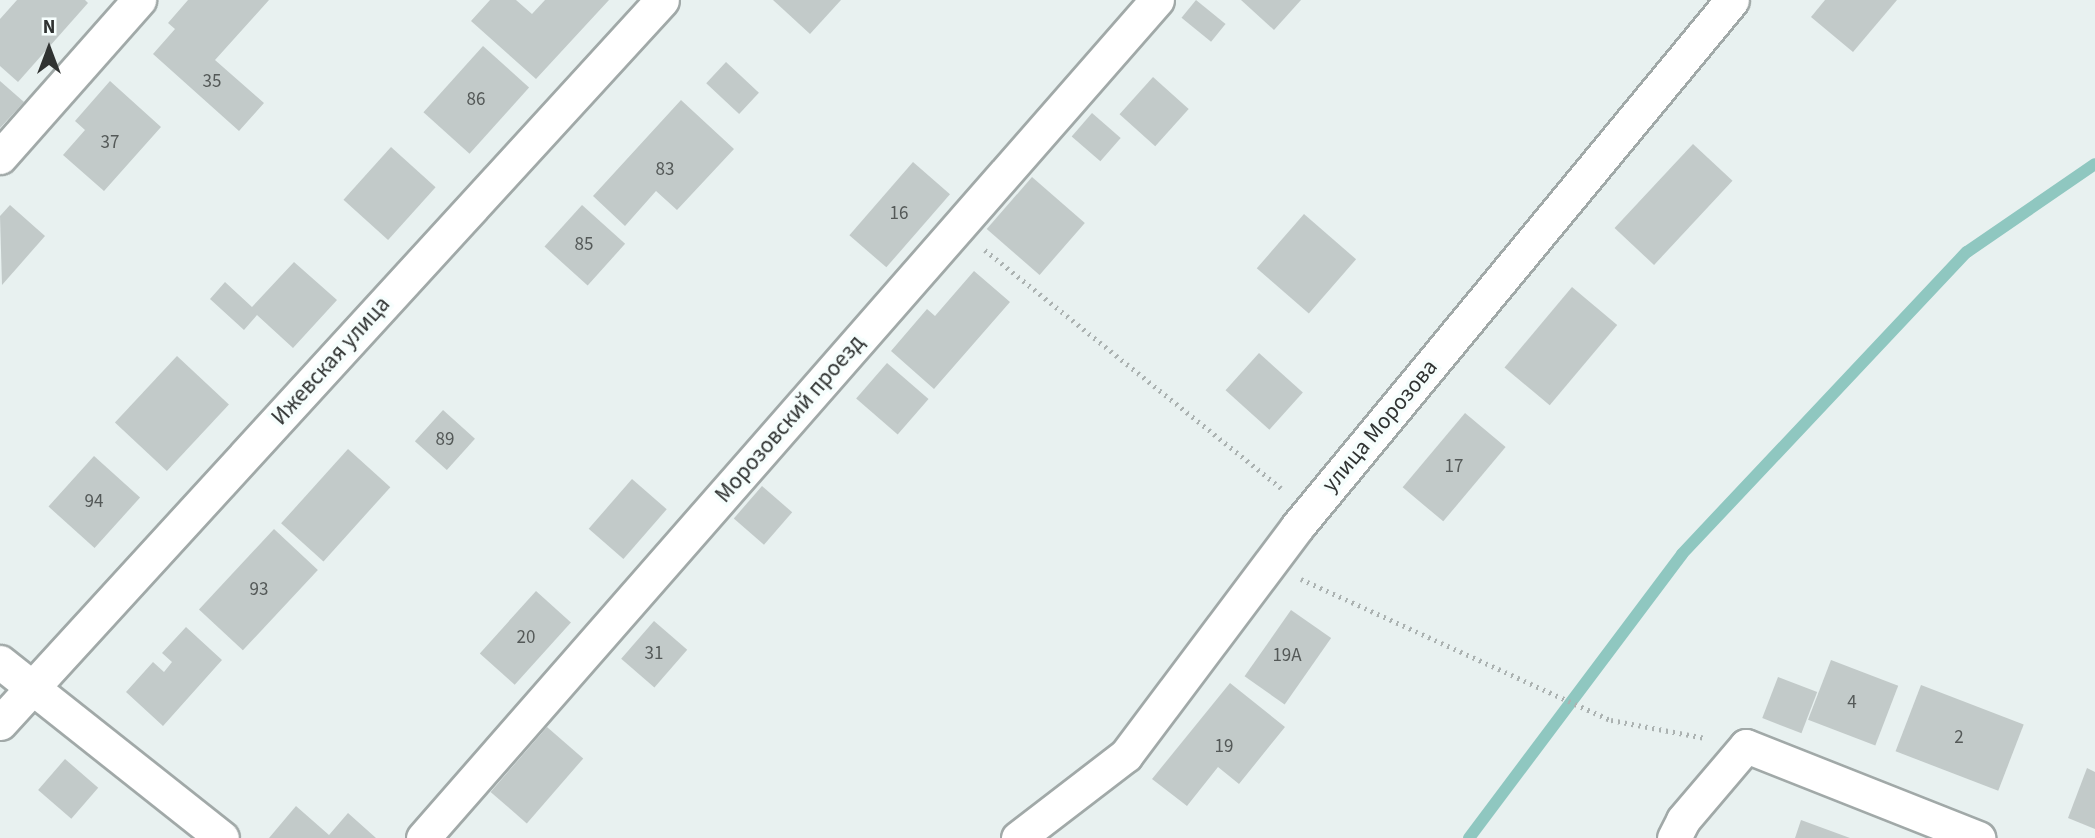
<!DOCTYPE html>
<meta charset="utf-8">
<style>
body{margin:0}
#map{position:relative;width:2095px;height:838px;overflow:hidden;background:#e8f1f0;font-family:"Source Sans 3",sans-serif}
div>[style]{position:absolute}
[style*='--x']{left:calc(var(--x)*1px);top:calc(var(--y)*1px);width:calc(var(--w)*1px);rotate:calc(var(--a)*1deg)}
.stream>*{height:12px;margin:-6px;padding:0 6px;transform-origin:6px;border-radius:6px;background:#8fc7c0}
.building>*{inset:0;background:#c2cac9;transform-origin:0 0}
.path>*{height:4.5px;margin-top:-2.25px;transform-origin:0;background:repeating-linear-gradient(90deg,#abb2b1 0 2px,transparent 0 7px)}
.roads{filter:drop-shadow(2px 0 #a1a9a8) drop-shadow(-2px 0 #a1a9a8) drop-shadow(0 2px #a1a9a8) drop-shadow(0 -2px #a1a9a8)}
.minor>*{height:33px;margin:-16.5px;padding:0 16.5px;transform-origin:16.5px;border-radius:16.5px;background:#fff}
span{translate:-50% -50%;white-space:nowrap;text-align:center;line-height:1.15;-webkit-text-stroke:7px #f6fefd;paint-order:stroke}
.number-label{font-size:19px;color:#545958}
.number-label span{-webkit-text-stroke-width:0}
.street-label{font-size:23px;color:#303332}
.north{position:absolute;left:14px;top:14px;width:70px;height:70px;-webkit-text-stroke:5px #f6fefd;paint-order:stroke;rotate:0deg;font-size:19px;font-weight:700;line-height:28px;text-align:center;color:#303332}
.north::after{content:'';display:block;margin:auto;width:24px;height:32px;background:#303332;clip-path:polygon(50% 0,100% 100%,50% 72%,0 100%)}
</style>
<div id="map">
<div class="stream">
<i style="--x:1469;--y:838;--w:355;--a:-53.1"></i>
<i style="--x:1682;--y:554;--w:415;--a:-46.7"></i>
<i style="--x:1967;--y:252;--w:155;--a:-34.5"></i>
</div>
<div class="building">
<i style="clip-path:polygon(17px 0,85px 0,88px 3px,18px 82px,0 66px,0 19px)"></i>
<i style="clip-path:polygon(188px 0,269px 0,215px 60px,264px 103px,239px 131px,153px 54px,175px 29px,168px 23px)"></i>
<i style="clip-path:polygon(490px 0,516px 0,532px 14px,545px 0,609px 0,536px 79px,471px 21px)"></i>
<i style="clip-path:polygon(773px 0,841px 0,810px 34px)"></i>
<i style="left:1196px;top:0;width:38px;height:23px;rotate:39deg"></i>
<i style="clip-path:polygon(1241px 0,1301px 0,1274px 30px)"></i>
<i style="clip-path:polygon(1825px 0,1897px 0,1853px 52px,1811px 17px)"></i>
<i style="left:483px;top:46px;width:62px;height:89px;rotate:42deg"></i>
<i style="left:726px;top:62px;width:45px;height:29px;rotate:43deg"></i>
<i style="left:1153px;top:77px;width:48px;height:50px;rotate:42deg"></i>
<i style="clip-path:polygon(0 81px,24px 102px,0 128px)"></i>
<i style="clip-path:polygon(110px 81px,161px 127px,104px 191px,63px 155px,85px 130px,75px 121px)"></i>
<i style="clip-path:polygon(681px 100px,734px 149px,677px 210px,656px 191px,625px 226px,593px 196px)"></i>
<i style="left:1092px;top:113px;width:38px;height:31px;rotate:41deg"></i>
<i style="left:1693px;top:144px;width:54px;height:115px;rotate:43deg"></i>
<i style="left:391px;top:147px;width:60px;height:71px;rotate:42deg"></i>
<i style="left:913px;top:162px;width:49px;height:97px;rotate:41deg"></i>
<i style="left:1032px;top:177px;width:70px;height:69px;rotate:41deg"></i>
<i style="clip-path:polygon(10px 205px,45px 236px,2px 285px,0 216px)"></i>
<i style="left:582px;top:205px;width:58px;height:56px;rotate:42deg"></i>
<i style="left:1304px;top:214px;width:69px;height:72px;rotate:41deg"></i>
<i style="clip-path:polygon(294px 262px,337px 300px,293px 348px,257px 315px,244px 330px,210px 299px,225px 282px,252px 307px)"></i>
<i style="clip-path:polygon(974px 271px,1010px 302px,934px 389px,891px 351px,927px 309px,935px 316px)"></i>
<i style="left:1572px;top:287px;width:59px;height:105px;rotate:40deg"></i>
<i style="left:1259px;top:353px;width:59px;height:50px;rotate:42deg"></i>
<i style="left:177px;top:356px;width:71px;height:91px;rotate:43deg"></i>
<i style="left:887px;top:363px;width:55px;height:47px;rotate:41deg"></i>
<i style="left:443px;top:410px;width:43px;height:42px;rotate:42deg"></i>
<i style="left:1465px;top:413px;width:53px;height:97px;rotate:40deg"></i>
<i style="left:348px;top:449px;width:57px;height:100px;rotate:42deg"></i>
<i style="left:94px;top:456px;width:62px;height:68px;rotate:42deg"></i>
<i style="left:632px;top:479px;width:46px;height:66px;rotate:41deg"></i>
<i style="left:762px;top:486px;width:40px;height:43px;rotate:41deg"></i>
<i style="left:274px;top:529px;width:60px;height:110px;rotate:43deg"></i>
<i style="left:536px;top:591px;width:47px;height:84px;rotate:42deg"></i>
<i style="left:1291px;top:610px;width:49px;height:81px;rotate:35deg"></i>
<i style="left:654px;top:621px;width:44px;height:50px;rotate:41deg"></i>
<i style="clip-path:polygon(186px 627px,222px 660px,163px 726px,126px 692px,153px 662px,164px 672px,172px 662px,162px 653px)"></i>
<i style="left:1831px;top:660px;width:72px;height:64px;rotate:21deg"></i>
<i style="left:1778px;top:677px;width:42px;height:44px;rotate:21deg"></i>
<i style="clip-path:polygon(1230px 683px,1285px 727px,1239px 784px,1218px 767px,1187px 806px,1152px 779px)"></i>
<i style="left:1921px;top:685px;width:110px;height:71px;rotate:21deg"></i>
<i style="left:547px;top:727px;width:48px;height:86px;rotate:41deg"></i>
<i style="left:65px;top:759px;width:44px;height:41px;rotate:41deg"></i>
<i style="clip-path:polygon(2087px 768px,2095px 772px,2095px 829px,2068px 818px)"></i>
<i style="clip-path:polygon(296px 806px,329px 835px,348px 813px,376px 838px,269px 838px)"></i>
<i style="clip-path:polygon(1801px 820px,1850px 838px,1795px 838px)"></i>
</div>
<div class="path">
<i style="--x:985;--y:250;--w:380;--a:38.8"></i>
<i style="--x:1301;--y:579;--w:341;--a:24.5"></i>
<i style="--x:1611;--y:720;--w:96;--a:10.8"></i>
</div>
<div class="roads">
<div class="minor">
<i style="--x:0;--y:157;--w:210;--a:-48.5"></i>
<i style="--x:0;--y:662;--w:283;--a:38.4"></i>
<i style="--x:0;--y:723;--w:980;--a:-47.52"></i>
<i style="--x:423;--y:838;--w:1114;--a:-48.79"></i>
<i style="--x:1018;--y:838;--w:136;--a:-37.5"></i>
<i style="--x:1126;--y:755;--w:285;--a:-53.1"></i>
<i style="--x:1297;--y:527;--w:683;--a:-50.46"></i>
<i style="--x:1674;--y:838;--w:20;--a:-63"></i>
<i style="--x:1683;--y:820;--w:97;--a:-49.6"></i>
<i style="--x:1746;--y:746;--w:250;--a:21.6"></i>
</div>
</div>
<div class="number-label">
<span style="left:212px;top:82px">35</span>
<span style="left:476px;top:100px">86</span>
<span style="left:110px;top:143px">37</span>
<span style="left:665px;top:170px">83</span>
<span style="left:899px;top:214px">16</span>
<span style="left:584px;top:245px">85</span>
<span style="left:445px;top:440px">89</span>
<span style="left:1454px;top:467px">17</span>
<span style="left:94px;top:502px">94</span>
<span style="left:259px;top:590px">93</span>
<span style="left:526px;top:638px">20</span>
<span style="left:654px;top:654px">31</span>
<span style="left:1287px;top:656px">19А</span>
<span style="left:1852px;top:703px">4</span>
<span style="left:1959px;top:738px">2</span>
<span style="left:1224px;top:747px">19</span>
</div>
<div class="street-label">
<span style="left:331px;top:361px;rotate:-48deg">Ижевская улица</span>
<span style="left:790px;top:419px;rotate:-49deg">Морозовский проезд</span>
<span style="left:1380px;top:426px;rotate:-50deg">улица Морозова</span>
</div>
<div class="north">N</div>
</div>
